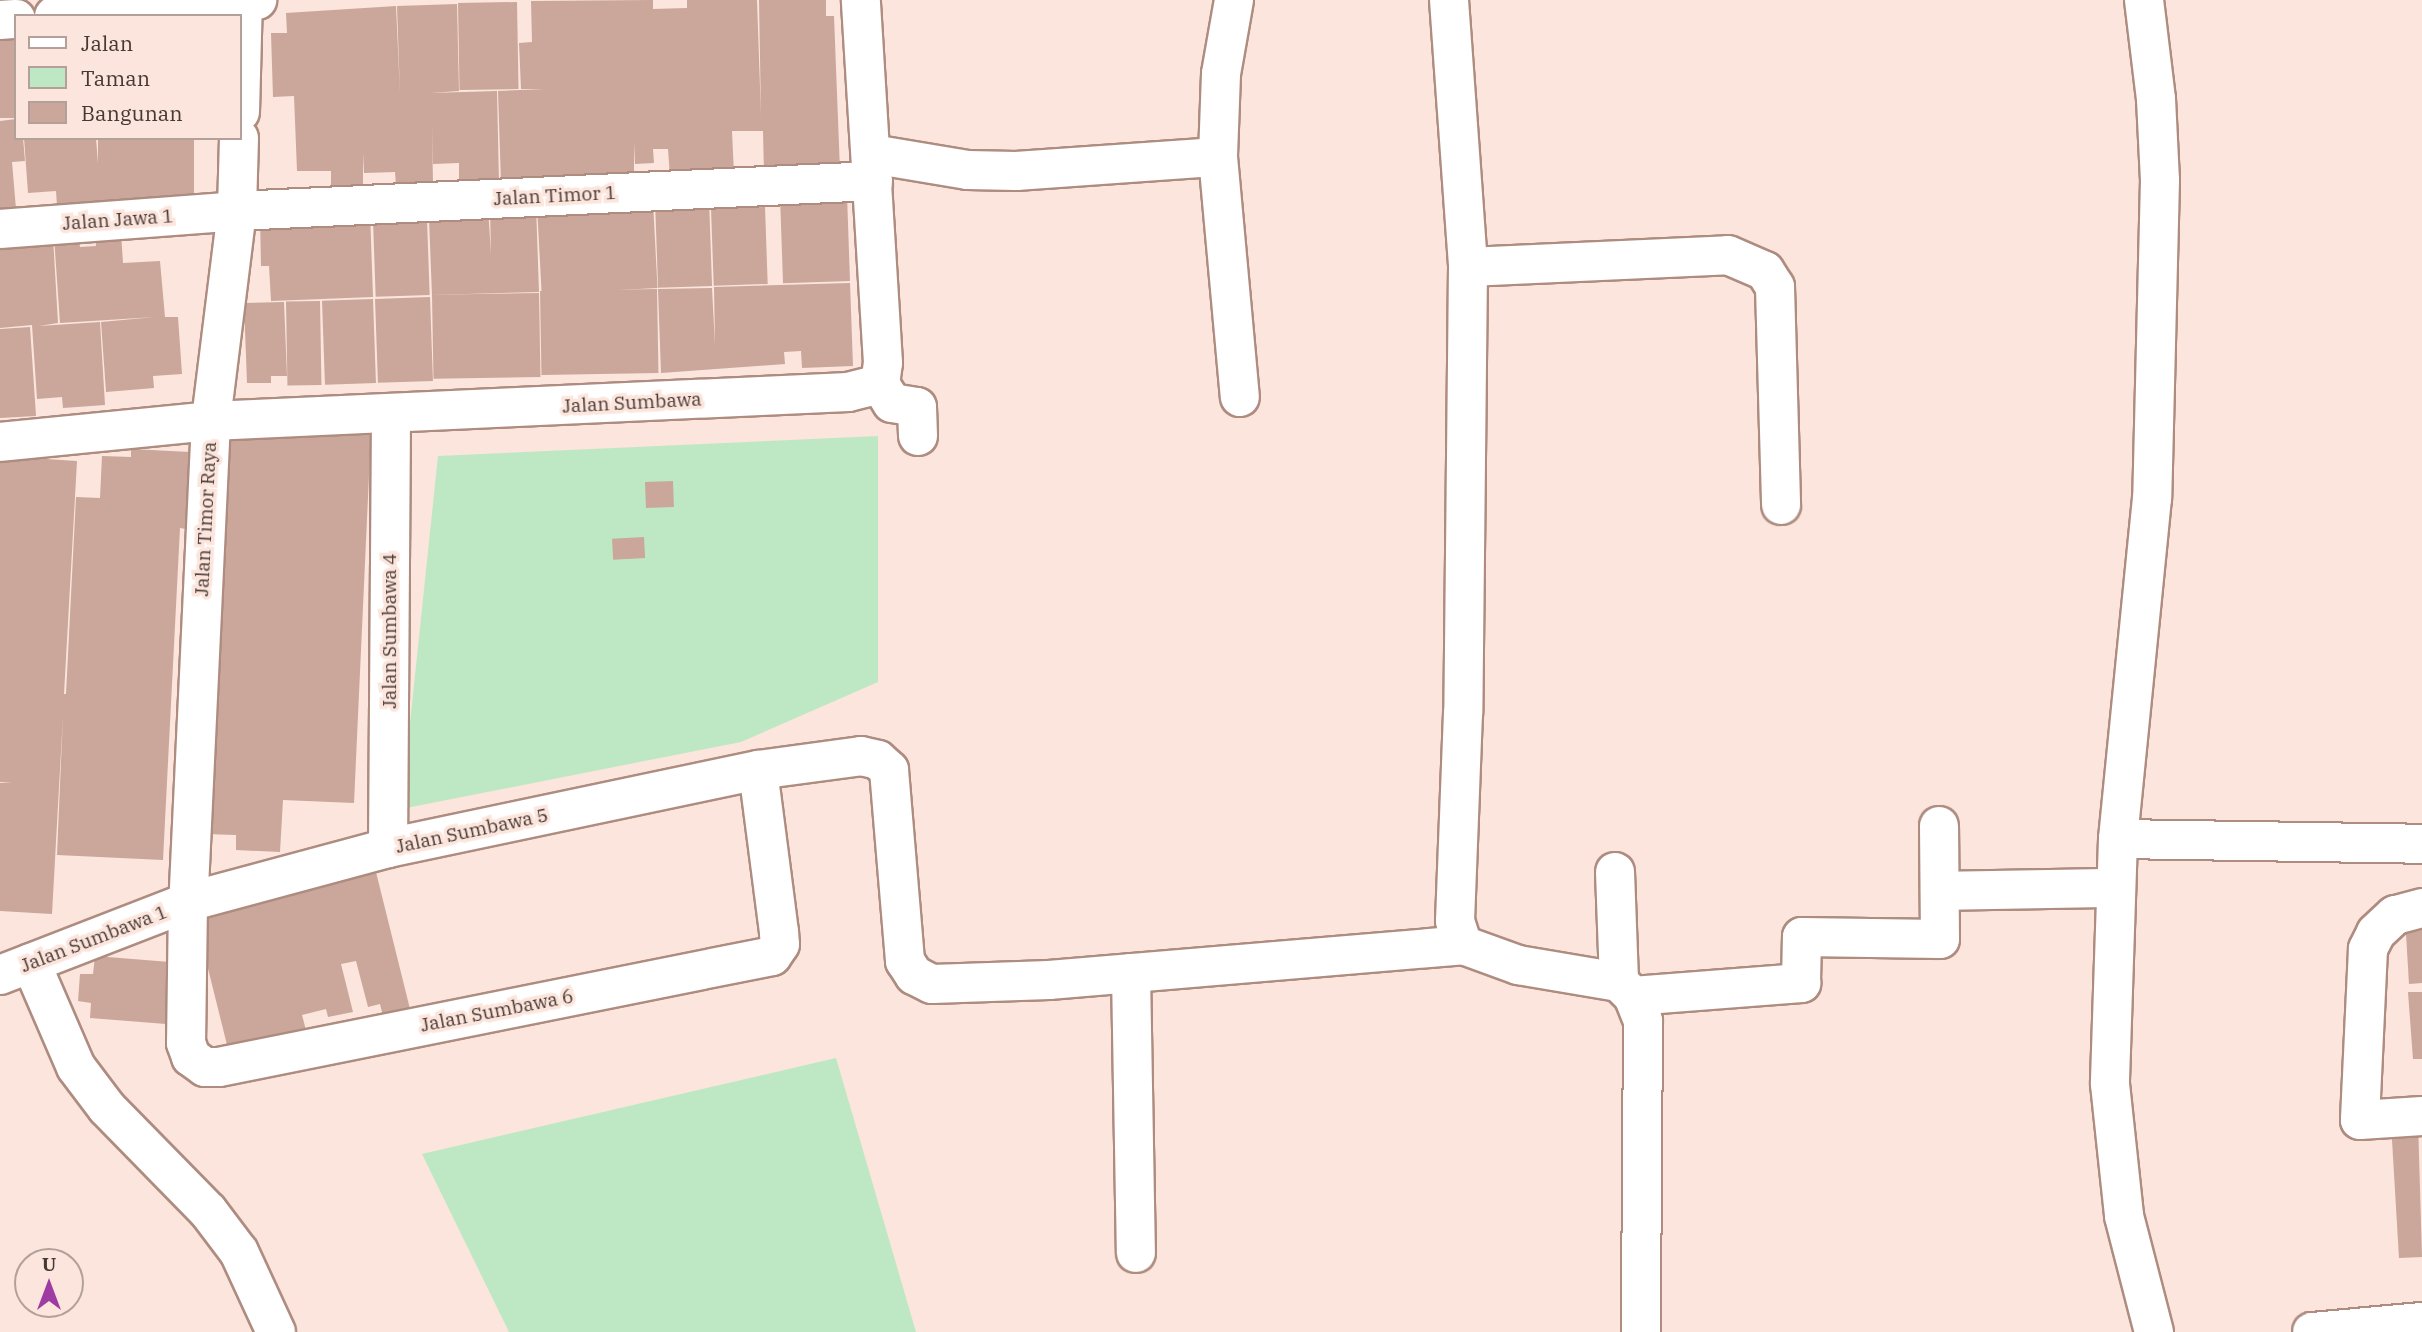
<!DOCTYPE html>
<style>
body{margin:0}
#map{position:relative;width:2422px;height:1332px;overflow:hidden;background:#fbe5dc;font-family:"IBM Plex Serif",serif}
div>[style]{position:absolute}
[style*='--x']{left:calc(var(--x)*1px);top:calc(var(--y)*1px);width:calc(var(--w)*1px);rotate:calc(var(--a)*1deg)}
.green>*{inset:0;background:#bee8c4}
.building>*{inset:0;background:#caa79a;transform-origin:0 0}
.roads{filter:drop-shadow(2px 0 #ae8c80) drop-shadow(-2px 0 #ae8c80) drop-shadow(0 2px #ae8c80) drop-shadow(0 -2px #ae8c80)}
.minor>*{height:38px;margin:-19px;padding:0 19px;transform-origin:19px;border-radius:19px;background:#fff}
span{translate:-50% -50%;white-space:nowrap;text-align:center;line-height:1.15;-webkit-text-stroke:7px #fbe5dc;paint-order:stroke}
.street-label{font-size:19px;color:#473833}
.legend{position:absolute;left:14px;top:14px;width:228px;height:126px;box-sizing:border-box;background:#fbe5dc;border:2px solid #b3a098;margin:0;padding:9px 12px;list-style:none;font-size:21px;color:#473833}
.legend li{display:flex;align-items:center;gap:14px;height:35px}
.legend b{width:35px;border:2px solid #b3a098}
.north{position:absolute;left:14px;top:1248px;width:70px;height:70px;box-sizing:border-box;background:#fbe5dc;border:2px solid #b3a098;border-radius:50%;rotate:0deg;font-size:19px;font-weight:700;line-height:28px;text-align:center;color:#473833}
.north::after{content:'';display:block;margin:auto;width:24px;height:32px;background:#9e3ca3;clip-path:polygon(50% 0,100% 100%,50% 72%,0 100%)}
</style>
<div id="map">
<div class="green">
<i style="clip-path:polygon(878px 436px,878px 682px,741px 742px,401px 809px,438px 456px)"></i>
<i style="clip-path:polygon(836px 1058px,916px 1332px,509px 1332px,422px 1154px)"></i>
</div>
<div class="building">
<i style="clip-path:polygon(653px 0,653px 9px,687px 8px,687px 0,757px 0,761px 116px,759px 0,826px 0,826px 16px,834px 16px,840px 171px,764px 174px,763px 131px,732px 131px,734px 175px,670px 177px,668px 149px,653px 149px,654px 163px,635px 164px,634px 143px,634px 178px,501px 183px,498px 91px,544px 89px,521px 89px,519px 43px,532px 42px,531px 1px)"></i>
<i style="left:517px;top:2px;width:87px;height:59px;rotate:89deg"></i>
<i style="clip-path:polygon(457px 4px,459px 91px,430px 93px,497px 91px,499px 183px,459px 184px,459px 163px,433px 164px,432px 125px,433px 185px,396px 186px,395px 172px,364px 173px,363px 153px,363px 188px,331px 188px,331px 171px,297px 171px,294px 96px,273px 97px,271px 33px,287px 33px,286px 13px,396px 6px,400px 94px,397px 6px)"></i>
<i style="left:16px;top:33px;width:85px;height:16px;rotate:90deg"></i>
<i style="clip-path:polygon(16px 119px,16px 138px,23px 138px,25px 161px,12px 162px,16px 209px,0 210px,0 121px)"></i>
<i style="clip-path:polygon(24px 138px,96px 138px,101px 202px,57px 206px,56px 191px,28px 193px)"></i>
<i style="left:98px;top:138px;width:96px;height:64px"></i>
<i style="left:847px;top:195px;width:86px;height:67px;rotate:88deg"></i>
<i style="left:709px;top:199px;width:87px;height:54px;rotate:88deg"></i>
<i style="left:653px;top:202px;width:86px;height:116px;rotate:87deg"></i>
<i style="clip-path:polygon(536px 205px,539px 292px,432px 295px,429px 219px,488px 207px,491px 255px,490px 207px)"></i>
<i style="left:765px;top:207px;width:77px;height:54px;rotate:88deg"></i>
<i style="clip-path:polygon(370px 211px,373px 297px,271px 301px,269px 266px,261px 266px,260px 215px)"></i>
<i style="left:427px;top:219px;width:76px;height:54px;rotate:88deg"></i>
<i style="clip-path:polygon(121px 233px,123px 263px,160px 261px,165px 317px,178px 317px,182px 374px,153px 376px,154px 388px,106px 392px,101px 322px,155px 317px,60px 323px,54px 237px,79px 236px,80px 247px,96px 246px,95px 235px)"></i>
<i style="clip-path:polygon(53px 237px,58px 323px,39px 326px,100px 322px,105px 405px,63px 408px,62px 397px,37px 399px,32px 325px,0 328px,0 241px)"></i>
<i style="clip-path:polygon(850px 283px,853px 366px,802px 368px,801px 351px,784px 352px,785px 364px,661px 373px,658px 289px,712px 288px,715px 345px,714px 287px)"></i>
<i style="left:657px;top:289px;width:84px;height:117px;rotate:89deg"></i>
<i style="left:539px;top:293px;width:84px;height:107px;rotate:89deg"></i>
<i style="left:430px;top:297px;width:84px;height:55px;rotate:88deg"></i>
<i style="left:373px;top:299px;width:84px;height:51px;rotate:88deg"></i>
<i style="left:320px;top:301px;width:84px;height:34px;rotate:89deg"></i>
<i style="clip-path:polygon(284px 302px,287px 376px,271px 376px,271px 383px,247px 383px,244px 303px)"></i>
<i style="clip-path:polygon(30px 327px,36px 416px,0 418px,0 329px)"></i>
<i style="clip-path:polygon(223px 425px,371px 432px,354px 803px,283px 800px,280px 852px,236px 850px,236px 835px,205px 834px)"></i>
<i style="clip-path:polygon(131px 449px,190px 452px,186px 529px,180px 528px,163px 860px,57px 855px,63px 715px,52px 914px,0 911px,0 783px,12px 783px,0 782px,0 456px,77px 461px,64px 694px,66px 694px,76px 497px,100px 498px,102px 456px,131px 457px)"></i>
<i style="left:673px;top:481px;width:26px;height:28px;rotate:88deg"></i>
<i style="left:644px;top:537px;width:21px;height:32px;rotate:87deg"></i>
<i style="clip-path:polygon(374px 864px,410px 1009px,383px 1016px,380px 1004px,368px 1007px,356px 961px,341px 964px,353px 1012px,328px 1017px,326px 1009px,302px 1015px,307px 1034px,229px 1053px,193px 908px)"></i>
<i style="clip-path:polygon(2422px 916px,2422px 983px,2409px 984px,2405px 917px)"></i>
<i style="clip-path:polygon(95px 956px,170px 962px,166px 1024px,90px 1018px,91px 1003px,78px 1001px,80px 974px,93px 974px)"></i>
<i style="clip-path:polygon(2408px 992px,2422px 992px,2422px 1059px,2413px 1059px)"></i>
<i style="clip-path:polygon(2418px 1122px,2422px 1257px,2399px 1258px,2391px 1123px)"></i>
</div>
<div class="roads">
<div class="minor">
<i style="--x:1234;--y:0;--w:75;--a:100"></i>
<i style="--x:1221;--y:74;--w:83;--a:92.1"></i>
<i style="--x:1218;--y:157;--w:241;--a:84.8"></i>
<i style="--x:1449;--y:0;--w:268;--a:85.9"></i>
<i style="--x:1468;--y:267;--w:446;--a:90.6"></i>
<i style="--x:1463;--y:713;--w:208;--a:92.2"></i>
<i style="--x:1455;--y:921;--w:25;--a:72"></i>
<i style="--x:1463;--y:945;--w:59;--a:20"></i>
<i style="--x:1518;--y:965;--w:102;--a:9.6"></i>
<i style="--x:1619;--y:982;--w:20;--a:45"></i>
<i style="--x:1633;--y:996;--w:27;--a:68"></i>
<i style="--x:1643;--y:1021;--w:311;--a:90.4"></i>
<i style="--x:2144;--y:0;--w:100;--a:83.1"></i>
<i style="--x:2156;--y:99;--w:81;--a:87.2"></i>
<i style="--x:2160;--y:180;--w:318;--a:91.4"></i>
<i style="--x:2152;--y:498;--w:343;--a:95.7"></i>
<i style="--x:2118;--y:839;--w:245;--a:91.9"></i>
<i style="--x:2110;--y:1084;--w:133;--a:83.9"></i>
<i style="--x:2124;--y:1216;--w:120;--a:75.5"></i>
<i style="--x:54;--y:16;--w:204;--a:-4.5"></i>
<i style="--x:0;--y:20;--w:16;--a:-4"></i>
<i style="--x:240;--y:112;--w:112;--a:-88.5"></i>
<i style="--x:239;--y:138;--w:73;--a:91.6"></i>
<i style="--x:237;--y:211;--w:212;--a:97.1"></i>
<i style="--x:211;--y:421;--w:482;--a:92.7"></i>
<i style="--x:188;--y:902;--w:141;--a:90.8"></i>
<i style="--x:186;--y:1043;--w:15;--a:70"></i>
<i style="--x:191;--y:1057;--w:17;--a:36"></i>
<i style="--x:205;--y:1067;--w:14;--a:0"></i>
<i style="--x:219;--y:1067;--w:564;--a:-11.35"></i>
<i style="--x:772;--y:956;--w:14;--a:-56"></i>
<i style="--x:780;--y:944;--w:12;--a:-95"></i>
<i style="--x:779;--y:932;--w:163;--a:-97.4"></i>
<i style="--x:872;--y:154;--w:97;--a:9.5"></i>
<i style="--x:968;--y:170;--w:48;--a:1.2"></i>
<i style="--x:1016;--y:171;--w:202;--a:-4"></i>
<i style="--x:0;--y:229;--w:238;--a:-4.3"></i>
<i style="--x:237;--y:211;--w:637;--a:-2.7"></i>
<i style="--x:1468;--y:267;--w:260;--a:-2.6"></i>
<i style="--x:1728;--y:255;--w:40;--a:23.4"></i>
<i style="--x:1765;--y:271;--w:19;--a:58"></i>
<i style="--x:1775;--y:287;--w:218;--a:88.4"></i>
<i style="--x:880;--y:384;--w:22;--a:58"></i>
<i style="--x:892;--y:403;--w:25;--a:9"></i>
<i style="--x:917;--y:407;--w:29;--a:88"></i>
<i style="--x:0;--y:442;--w:212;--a:-5.7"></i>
<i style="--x:211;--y:421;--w:638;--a:-2.61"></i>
<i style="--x:848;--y:392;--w:33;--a:-14"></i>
<i style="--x:880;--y:384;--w:21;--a:-82"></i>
<i style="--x:883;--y:363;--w:364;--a:-93.5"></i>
<i style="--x:2118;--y:839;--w:304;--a:0.9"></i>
<i style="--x:388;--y:848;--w:434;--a:-89.6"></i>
<i style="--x:1615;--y:872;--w:110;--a:87.9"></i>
<i style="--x:1940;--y:891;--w:176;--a:-1"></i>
<i style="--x:2422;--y:908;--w:28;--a:165"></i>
<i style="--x:2395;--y:915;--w:26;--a:137"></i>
<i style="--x:2376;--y:933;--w:18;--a:117"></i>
<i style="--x:2368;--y:949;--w:171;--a:92.7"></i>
<i style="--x:2360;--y:1120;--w:62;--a:-3.7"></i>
<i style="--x:31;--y:963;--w:113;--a:66.6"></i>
<i style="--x:76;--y:1067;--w:51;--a:52.9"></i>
<i style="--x:107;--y:1108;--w:144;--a:45.6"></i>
<i style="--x:208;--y:1211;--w:51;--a:52.9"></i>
<i style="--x:239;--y:1252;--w:88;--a:65.2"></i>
<i style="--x:1131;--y:973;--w:280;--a:89"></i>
<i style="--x:0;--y:975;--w:202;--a:-21.2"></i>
<i style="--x:188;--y:902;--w:207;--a:-15.1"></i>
<i style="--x:388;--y:848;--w:378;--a:-11.9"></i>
<i style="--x:758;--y:770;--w:104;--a:-7.7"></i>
<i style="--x:861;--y:756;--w:17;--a:13"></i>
<i style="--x:878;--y:760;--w:15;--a:42"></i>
<i style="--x:889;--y:770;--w:192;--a:85.2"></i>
<i style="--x:905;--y:961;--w:17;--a:57"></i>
<i style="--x:914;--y:975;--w:20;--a:27"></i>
<i style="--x:932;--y:984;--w:117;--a:-2"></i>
<i style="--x:1049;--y:980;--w:415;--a:-4.8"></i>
<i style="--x:1633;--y:996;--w:169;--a:-4.4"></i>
<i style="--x:1801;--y:983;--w:46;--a:-88.8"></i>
<i style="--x:1802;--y:937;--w:138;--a:0.8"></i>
<i style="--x:1940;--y:939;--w:113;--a:-90.5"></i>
<i style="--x:2312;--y:1332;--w:110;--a:-5.2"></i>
</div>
</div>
<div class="street-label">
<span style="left:555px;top:196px;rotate:-3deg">Jalan Timor 1</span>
<span style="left:118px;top:220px;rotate:-4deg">Jalan Jawa 1</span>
<span style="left:632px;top:403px;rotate:-3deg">Jalan Sumbawa</span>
<span style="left:206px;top:519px;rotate:-87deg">Jalan Timor Raya</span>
<span style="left:390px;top:631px;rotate:-90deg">Jalan Sumbawa 4</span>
<span style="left:472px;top:831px;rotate:-12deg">Jalan Sumbawa 5</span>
<span style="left:94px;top:939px;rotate:-21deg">Jalan Sumbawa 1</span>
<span style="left:497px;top:1011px;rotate:-11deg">Jalan Sumbawa 6</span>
</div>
<ul class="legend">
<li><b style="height:9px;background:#fff"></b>Jalan</li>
<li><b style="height:19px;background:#bee8c4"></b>Taman</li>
<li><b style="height:19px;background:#caa79a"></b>Bangunan</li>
</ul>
<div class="north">U</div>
</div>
